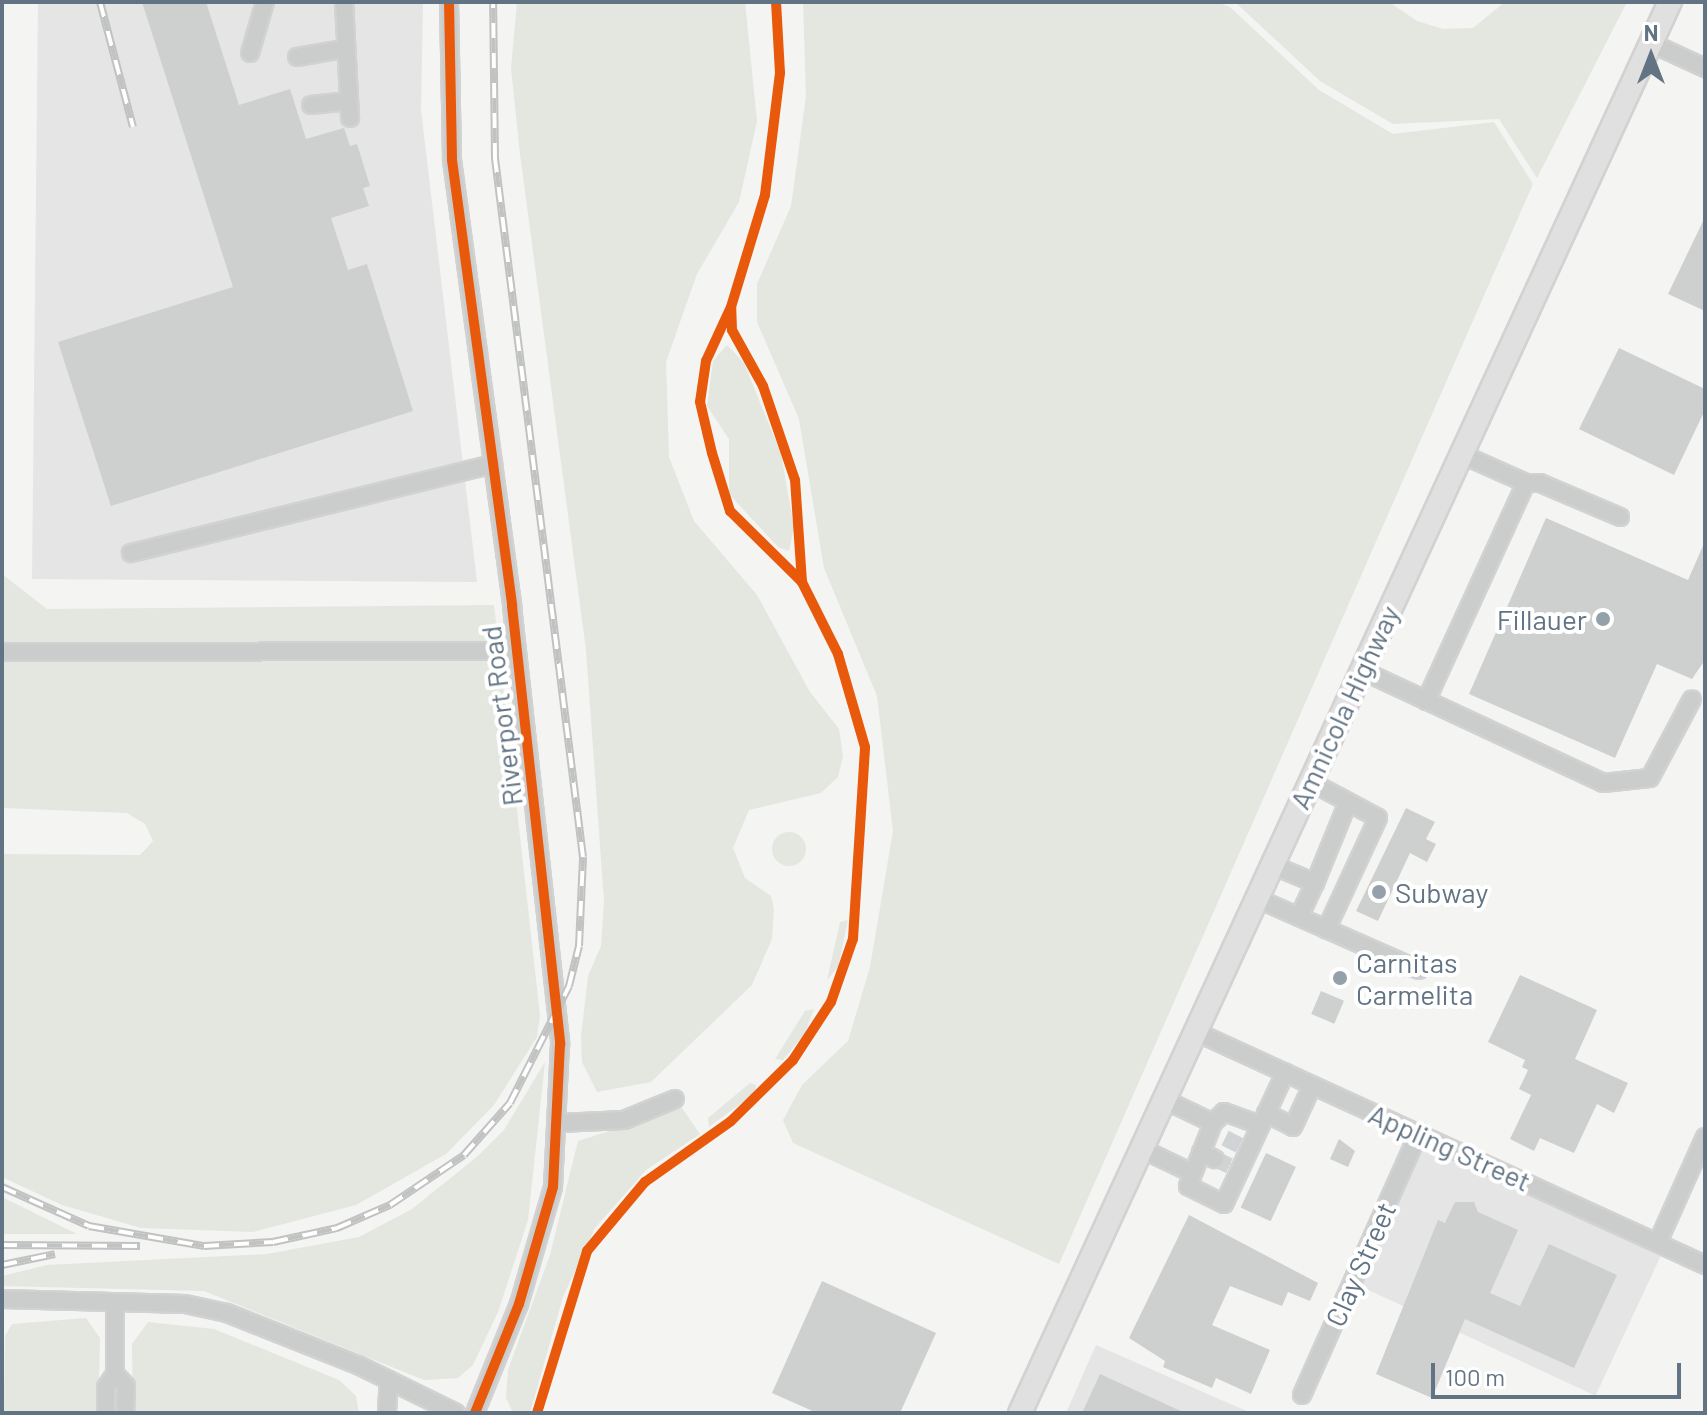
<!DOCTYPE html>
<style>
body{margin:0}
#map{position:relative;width:1707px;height:1415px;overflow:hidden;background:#f4f4f2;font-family:Barlow,sans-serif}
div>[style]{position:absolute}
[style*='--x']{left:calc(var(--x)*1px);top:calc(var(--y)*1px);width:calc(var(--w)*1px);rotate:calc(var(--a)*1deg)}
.built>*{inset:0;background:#e4e5e4;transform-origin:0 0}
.green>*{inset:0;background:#e3e7e0}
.round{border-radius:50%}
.building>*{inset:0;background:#ced0d0;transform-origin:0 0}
.minor-tunnel>*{height:16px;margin-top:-8px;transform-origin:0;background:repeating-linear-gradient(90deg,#d0d4d6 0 16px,transparent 0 24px)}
.roads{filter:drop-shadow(2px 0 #d1d2d1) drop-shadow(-2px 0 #d1d2d1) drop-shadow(0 2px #d1d2d1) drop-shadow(0 -2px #d1d2d1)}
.minor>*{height:16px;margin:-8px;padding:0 8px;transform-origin:8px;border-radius:8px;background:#cbcdcd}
.major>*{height:22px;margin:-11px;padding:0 11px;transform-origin:11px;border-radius:11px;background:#e0e0e0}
.rail>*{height:8px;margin-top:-4px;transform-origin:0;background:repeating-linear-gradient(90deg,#fff 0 15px,#c1c3c3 0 30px);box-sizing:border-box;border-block:2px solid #c1c3c3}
.cycleway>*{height:10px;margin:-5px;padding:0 5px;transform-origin:5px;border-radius:5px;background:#e8590c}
.dots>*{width:22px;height:22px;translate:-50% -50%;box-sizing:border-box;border:4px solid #fff;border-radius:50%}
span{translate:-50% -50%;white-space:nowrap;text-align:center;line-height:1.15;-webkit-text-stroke:8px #fff;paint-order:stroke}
.poi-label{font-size:28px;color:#627484}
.right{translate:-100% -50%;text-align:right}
.left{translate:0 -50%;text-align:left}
.street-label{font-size:28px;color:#627484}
.frame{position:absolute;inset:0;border:4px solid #627484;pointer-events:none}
.north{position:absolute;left:1611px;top:16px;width:80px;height:80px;-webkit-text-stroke:6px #fff;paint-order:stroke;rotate:0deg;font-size:22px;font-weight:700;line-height:32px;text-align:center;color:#627484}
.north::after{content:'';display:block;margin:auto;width:28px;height:36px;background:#627484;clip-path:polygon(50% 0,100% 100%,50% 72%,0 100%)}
.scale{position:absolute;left:1431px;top:1363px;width:250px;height:36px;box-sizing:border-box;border:4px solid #627484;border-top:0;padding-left:10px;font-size:24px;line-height:28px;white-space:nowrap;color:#627484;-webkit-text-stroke:6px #fff;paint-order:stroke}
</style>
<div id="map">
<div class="built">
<i style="clip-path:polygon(38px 2px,423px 2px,421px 110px,477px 582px,32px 579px)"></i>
<i style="left:1424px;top:1146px;width:261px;height:154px;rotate:25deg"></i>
<i style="clip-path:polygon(1096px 1345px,1251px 1413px,1066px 1413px)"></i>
</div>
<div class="green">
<i style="clip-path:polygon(517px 2px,745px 2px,757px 121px,739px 202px,697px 274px,666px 362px,669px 457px,694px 521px,757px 595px,810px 692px,839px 729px,843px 756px,838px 777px,821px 793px,749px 810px,733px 848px,745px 878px,771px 896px,774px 909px,772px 939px,752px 985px,651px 1082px,597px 1092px,582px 1062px,581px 1037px,588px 976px,601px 946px,604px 901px,586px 650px,520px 154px,511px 68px)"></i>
<i style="clip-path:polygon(803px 2px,1216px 2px,1230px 7px,1319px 90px,1393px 134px,1494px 122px,1533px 184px,1059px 1264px,793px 1143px,783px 1120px,802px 1085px,848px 1041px,870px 967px,893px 831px,877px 696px,824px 568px,799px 419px,757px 322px,757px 284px,791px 206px,806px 96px)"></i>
<i style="clip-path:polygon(1235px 2px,1389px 2px,1417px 21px,1443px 29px,1473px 28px,1505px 2px,1627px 2px,1537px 178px,1499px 119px,1393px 124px,1320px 81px)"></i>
<i style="clip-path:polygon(727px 345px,744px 363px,781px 454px,794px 527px,789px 551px,778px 547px,729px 494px,729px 439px,707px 406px,713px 361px)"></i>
<i style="clip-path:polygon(2px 574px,47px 609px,494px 605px,540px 1015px,537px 1037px,494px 1105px,446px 1154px,356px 1205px,253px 1232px,141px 1228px,62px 1205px,2px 1177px,2px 854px,140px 855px,153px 841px,145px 824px,127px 813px,2px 808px)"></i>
<i class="round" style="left:772px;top:832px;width:34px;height:34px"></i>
<i style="clip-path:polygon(848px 920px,838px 967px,827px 980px,840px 922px)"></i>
<i style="clip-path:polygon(814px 1009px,805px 1033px,783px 1060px,775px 1059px,805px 1011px)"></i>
<i style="clip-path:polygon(545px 1062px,528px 1220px,498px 1312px,473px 1365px,458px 1378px,424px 1380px,204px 1291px,2px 1286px,2px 1276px,47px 1265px,267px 1254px,359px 1237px,412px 1209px,478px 1156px,504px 1130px)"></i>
<i style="clip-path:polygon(750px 1083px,756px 1085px,755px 1093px,709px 1127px,708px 1118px)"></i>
<i style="clip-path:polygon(682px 1108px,700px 1134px,646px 1170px,595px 1228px,563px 1297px,530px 1413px,513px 1413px,506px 1398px,508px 1370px,550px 1255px,578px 1141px)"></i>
<i style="clip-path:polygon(2px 1197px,77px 1234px,2px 1234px)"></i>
<i style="clip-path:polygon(86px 1318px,100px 1338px,98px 1413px,4px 1413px,5px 1336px,12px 1324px)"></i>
<i style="clip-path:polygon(148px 1322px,214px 1329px,339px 1380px,356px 1396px,359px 1413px,133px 1413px,132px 1344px)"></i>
</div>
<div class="building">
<i style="clip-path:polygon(142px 2px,206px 2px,239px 105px,290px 89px,306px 139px,344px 128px,350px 146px,357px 144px,370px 186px,363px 188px,369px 206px,331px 218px,348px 270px,367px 264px,413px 411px,111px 506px,58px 342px,233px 287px)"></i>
<i style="clip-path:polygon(1705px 217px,1705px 311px,1668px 294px)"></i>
<i style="clip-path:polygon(1619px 348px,1705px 389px,1705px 410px,1674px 475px,1579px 429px)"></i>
<i style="clip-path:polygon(1546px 518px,1688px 580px,1705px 541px,1705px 660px,1692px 679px,1657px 664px,1615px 758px,1469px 694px)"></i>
<i style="clip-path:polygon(1406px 808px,1435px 822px,1426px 839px,1436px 844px,1427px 862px,1410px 853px,1378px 921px,1356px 911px)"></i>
<i style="clip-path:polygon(1520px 975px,1597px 1010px,1575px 1059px,1628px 1083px,1614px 1113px,1597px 1104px,1574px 1153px,1540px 1138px,1534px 1151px,1510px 1139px,1531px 1095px,1519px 1089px,1528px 1070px,1522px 1067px,1525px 1060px,1488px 1042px)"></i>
<i style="left:1321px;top:991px;width:25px;height:25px;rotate:23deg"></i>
<i style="clip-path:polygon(1339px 1139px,1355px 1151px,1348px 1167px,1330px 1159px)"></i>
<i style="left:1266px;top:1153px;width:33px;height:60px;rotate:25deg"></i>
<i style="clip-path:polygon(1455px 1202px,1474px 1202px,1478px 1212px,1518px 1230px,1490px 1293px,1520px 1306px,1549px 1244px,1617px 1275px,1574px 1368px,1465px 1319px,1432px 1398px,1376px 1374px,1438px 1220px,1445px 1223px)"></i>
<i style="clip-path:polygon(1189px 1215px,1318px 1283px,1310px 1301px,1288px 1292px,1282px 1306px,1230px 1286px,1212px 1325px,1270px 1350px,1251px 1394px,1216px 1378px,1212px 1388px,1163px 1367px,1165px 1361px,1129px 1338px)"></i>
<i style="clip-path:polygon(822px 1281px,936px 1333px,900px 1413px,817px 1413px,772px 1393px)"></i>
<i style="clip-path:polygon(1100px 1374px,1185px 1413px,1082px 1413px)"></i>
</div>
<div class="minor-tunnel">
<i style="--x:1225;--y:1138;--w:18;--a:27"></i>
<i style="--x:1215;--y:1159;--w:17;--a:25"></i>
</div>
<div class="roads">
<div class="minor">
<i style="--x:344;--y:2;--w:116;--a:87"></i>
<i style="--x:449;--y:2;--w:158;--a:88.9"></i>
<i style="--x:452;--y:160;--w:450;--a:82.3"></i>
<i style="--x:512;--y:606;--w:441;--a:83.7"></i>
<i style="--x:560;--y:1044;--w:143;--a:92.8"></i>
<i style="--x:553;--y:1187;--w:122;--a:106.2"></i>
<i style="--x:519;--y:1304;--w:118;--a:112"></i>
<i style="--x:1651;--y:43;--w:60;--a:24.8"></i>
<i style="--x:250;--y:53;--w:53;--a:-73.6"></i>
<i style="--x:297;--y:57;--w:48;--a:-9.7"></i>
<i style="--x:311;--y:105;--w:36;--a:-6"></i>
<i style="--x:1526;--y:483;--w:14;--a:0"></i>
<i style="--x:1540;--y:483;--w:87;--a:23"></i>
<i style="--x:131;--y:553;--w:373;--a:-13.8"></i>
<i style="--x:2;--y:652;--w:515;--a:-0.11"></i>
<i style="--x:1361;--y:670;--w:267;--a:25"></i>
<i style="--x:1603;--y:783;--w:47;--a:-6.1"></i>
<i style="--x:1650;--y:778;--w:89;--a:-62"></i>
<i style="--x:1426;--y:701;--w:240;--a:-65.4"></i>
<i style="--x:1526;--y:483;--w:71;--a:-156"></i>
<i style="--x:1309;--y:781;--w:78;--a:28.2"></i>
<i style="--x:1378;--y:818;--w:123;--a:114.9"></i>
<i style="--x:1272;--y:865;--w:47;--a:22.7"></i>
<i style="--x:1315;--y:883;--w:87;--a:-67.8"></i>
<i style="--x:1256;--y:898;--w:178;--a:23.8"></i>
<i style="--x:1299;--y:917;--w:38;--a:-65"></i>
<i style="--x:1194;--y:1031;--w:562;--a:24.6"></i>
<i style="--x:1163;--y:1099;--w:55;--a:25.6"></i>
<i style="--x:1266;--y:1113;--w:30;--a:27"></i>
<i style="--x:1293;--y:1127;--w:45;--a:-65.1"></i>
<i style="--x:559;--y:1123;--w:65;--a:-2.6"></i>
<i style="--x:624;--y:1120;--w:55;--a:-22.4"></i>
<i style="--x:1260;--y:1125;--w:38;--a:-160"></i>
<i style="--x:1224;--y:1112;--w:16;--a:135"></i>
<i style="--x:1213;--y:1123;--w:68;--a:111.6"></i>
<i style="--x:1188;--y:1186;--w:40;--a:26.6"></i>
<i style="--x:1224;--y:1204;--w:145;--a:-65"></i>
<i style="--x:1140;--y:1148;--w:58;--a:25.7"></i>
<i style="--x:1201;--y:1152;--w:16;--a:27"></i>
<i style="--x:1658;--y:1242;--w:115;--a:-65.9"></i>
<i style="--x:2;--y:1299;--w:183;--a:1.6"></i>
<i style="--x:185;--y:1304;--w:43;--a:12.1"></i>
<i style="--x:227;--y:1313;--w:141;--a:21.7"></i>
<i style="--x:358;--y:1365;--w:109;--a:26.1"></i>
<i style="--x:115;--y:1374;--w:16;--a:47"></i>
<i style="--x:126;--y:1386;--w:27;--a:92"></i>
<i style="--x:1302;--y:1395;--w:288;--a:-66"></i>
<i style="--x:106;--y:1413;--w:26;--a:-90"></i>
<i style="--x:106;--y:1387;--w:16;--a:-55"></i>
<i style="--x:115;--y:1374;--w:72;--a:-90"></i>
<i style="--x:387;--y:1413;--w:33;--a:-87"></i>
</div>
<div class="major">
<i style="--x:1020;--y:1413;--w:1554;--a:-65.27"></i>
</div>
</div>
<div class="rail">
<i style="--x:100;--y:2;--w:129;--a:75.2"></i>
<i style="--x:2;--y:1187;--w:95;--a:24.1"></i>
<i style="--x:89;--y:1226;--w:117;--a:9.9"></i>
<i style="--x:204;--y:1246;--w:69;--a:-3.3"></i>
<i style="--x:273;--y:1242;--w:66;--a:-12.3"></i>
<i style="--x:337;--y:1228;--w:58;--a:-23.5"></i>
<i style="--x:390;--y:1205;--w:89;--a:-34"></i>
<i style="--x:464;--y:1155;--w:69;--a:-48.5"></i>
<i style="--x:510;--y:1103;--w:131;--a:-63.2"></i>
<i style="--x:569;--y:986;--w:41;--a:-76"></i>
<i style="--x:579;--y:946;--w:89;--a:-87.4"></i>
<i style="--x:583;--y:857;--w:705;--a:-97.18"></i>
<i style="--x:495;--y:158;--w:156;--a:-90.7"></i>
<i style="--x:2;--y:1245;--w:138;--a:0.4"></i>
<i style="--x:2;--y:1265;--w:54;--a:-11.7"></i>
</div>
<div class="cycleway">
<i style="--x:449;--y:2;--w:158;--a:88.9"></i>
<i style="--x:452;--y:160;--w:450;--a:82.3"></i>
<i style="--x:512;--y:606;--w:441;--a:83.7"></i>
<i style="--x:560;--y:1044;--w:143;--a:92.8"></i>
<i style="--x:553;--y:1187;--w:122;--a:106.2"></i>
<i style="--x:519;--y:1304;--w:118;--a:112"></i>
<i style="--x:730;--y:309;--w:57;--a:114.8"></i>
<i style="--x:706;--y:361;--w:41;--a:98.3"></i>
<i style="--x:700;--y:402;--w:52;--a:76.8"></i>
<i style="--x:712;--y:453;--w:61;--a:72.8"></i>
<i style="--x:730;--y:511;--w:101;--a:44.6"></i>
<i style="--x:537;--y:1413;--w:170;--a:-72.8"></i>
<i style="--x:587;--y:1251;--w:90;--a:-50"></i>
<i style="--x:645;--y:1182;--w:105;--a:-35.3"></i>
<i style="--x:731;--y:1121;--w:87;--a:-44.5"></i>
<i style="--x:793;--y:1060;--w:69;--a:-56.8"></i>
<i style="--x:831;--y:1002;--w:67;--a:-70.8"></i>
<i style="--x:853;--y:939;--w:192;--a:-86.4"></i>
<i style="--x:865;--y:747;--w:97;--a:-106.2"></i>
<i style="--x:838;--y:654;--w:80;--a:-116.6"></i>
<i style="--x:802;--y:582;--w:102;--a:-93.9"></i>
<i style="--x:795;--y:480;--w:99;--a:-108.8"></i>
<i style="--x:763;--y:386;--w:64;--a:-119"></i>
<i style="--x:732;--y:330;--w:23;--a:-92"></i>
<i style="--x:731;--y:307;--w:117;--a:-73.1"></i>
<i style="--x:765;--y:195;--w:123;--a:-83"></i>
<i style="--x:780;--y:73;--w:71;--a:-93.2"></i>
</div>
<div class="dots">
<i style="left:1603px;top:619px;background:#95a1aa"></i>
<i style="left:1379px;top:892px;background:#95a1aa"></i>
<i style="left:1340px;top:978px;background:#95a1aa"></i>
</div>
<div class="poi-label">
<span class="right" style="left:1587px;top:619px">Fillauer</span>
<span class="left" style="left:1395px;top:892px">Subway</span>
<span class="left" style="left:1356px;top:978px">Carnitas<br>Carmelita</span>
</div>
<div class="street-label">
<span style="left:1344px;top:707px;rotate:-65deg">Amnicola Highway</span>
<span style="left:501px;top:716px;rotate:-97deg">Riverport Road</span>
<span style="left:1450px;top:1147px;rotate:24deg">Appling Street</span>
<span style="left:1360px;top:1264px;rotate:-66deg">Clay Street</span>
</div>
<div class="frame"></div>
<div class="north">N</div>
<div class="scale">100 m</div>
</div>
